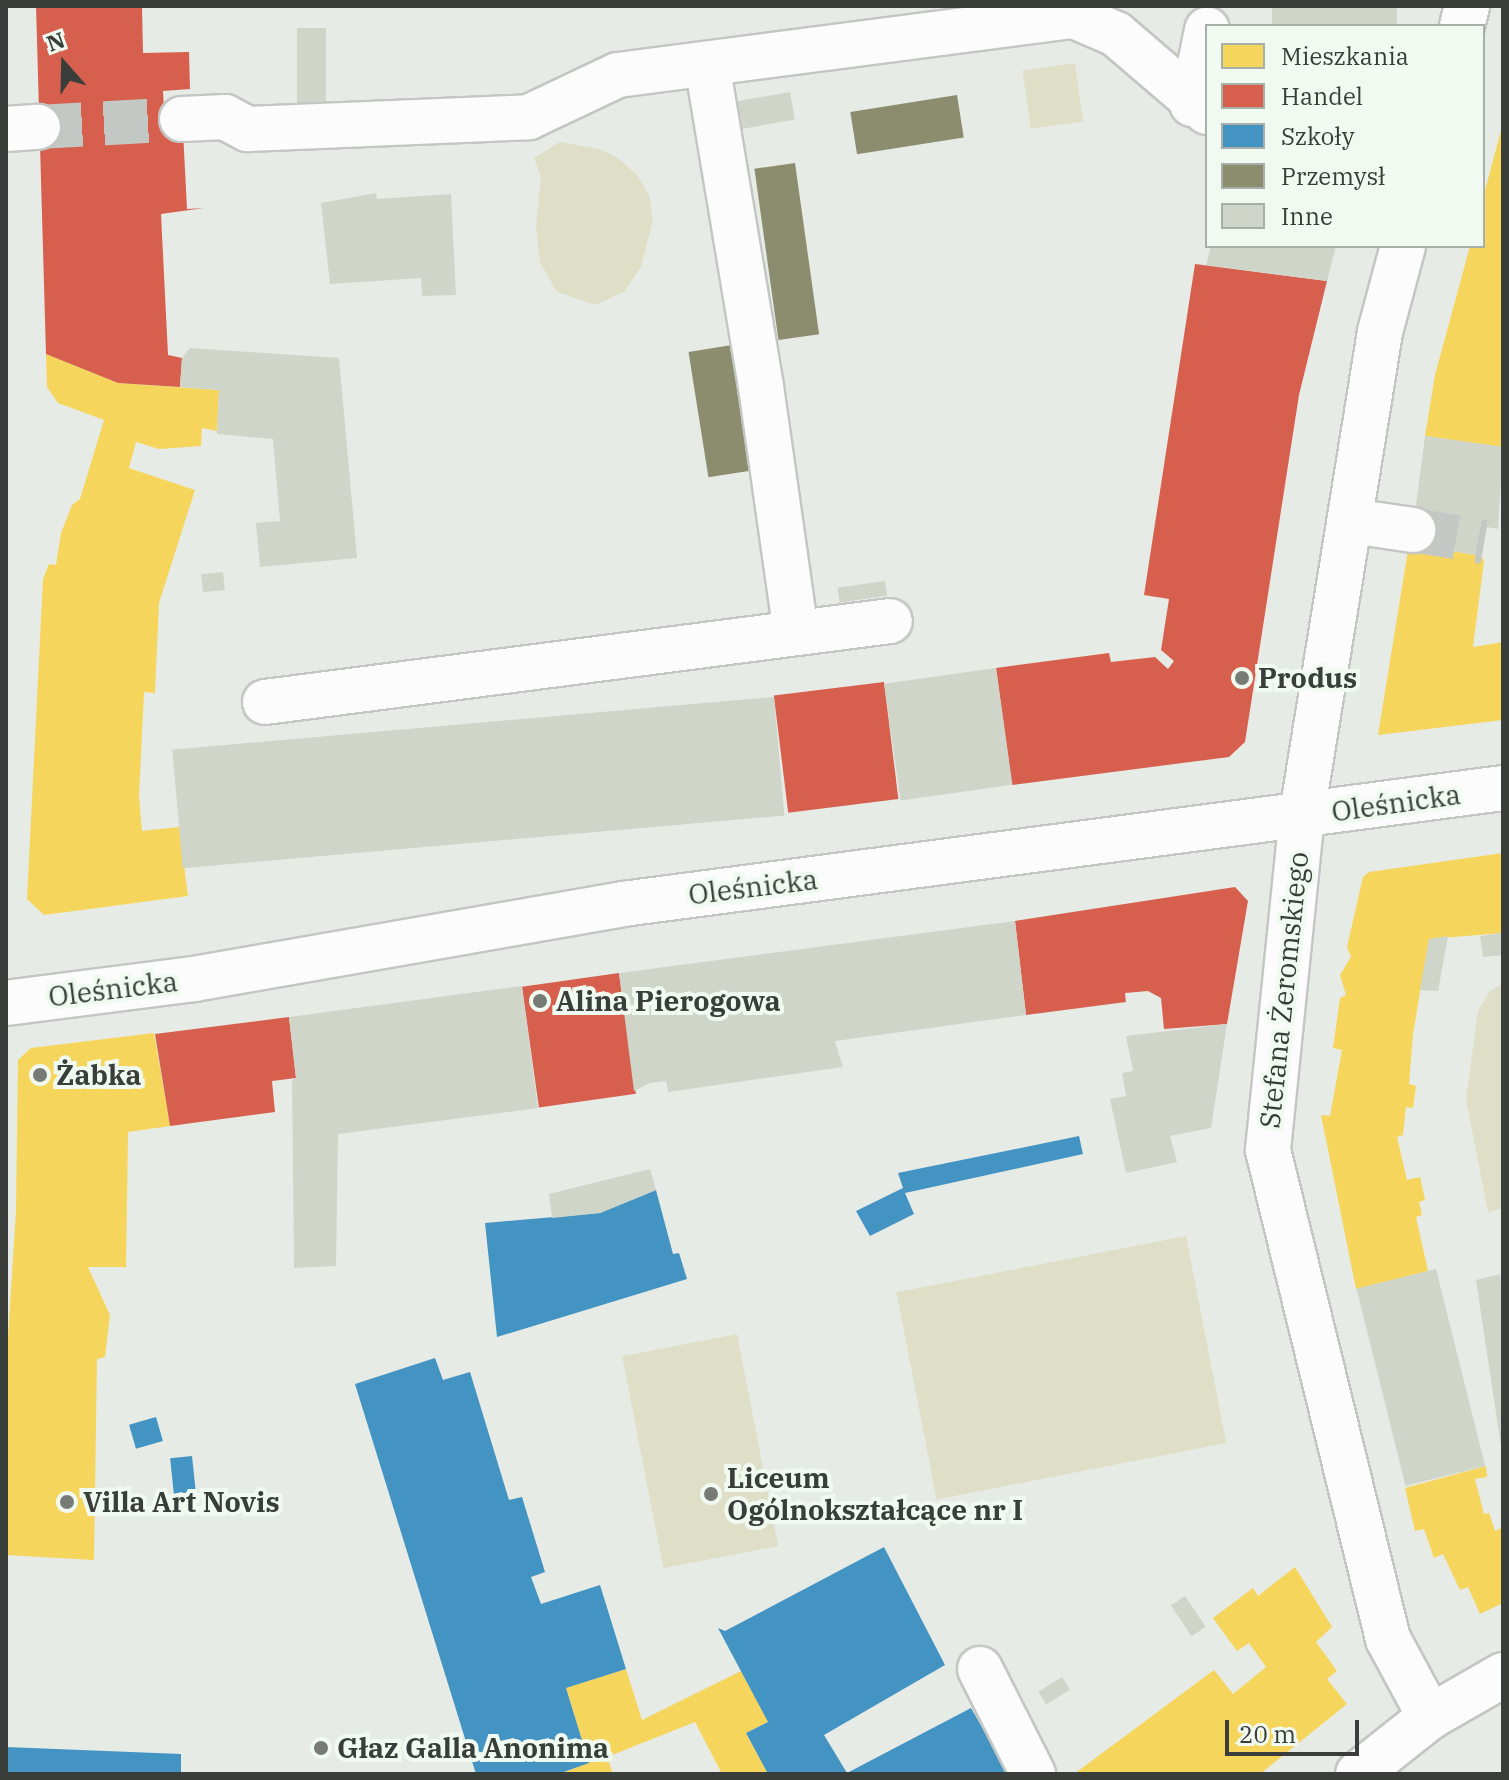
<!DOCTYPE html>
<meta charset="utf-8">
<style>
body{margin:0}
#map{position:relative;width:1509px;height:1780px;overflow:hidden;background:#e6ebe6;font-family:"IBM Plex Serif",serif}
div>[style]{position:absolute}
[style*='--x']{left:calc(var(--x)*1px);top:calc(var(--y)*1px);width:calc(var(--w)*1px);rotate:calc(var(--a)*1deg)}
.green>*{inset:0;background:#dfdfc8;transform-origin:0 0}
.homes>*{inset:0;background:#f6d55c}
.shops>*{inset:0;background:#d6604d;transform-origin:0 0}
.schools>*{inset:0;background:#4393c3;transform-origin:0 0}
.industry>*{inset:0;background:#8c8c6e;transform-origin:0 0}
.building>*{inset:0;background:#cfd5c9;transform-origin:0 0}
.minor-tunnel>*{height:44px;margin-top:-22px;transform-origin:0;background:repeating-linear-gradient(90deg,#c4c8c4 0 44px,transparent 0 66px)}
.roads{filter:drop-shadow(2px 0 #c3c6c3) drop-shadow(-2px 0 #c3c6c3) drop-shadow(0 2px #c3c6c3) drop-shadow(0 -2px #c3c6c3)}
.minor>*{height:44px;margin:-22px;padding:0 22px;transform-origin:22px;border-radius:22px;background:#fbfcfb}
.dots>*{width:22px;height:22px;translate:-50% -50%;box-sizing:border-box;border:4px solid #f1faf1;border-radius:50%}
span{translate:-50% -50%;white-space:nowrap;text-align:center;line-height:1.15;-webkit-text-stroke:8px #f1faf1;paint-order:stroke}
.poi-label{font-size:28px;color:#3a3e3a;font-weight:700}
.left{translate:0 -50%;text-align:left}
.street-label{font-size:28px;color:#3a3e3a}
.frame{position:absolute;inset:0;border:8px solid #3a3e3a;pointer-events:none}
.legend{position:absolute;left:1205px;top:24px;width:280px;height:224px;box-sizing:border-box;background:#f1faf1;border:2px solid #a8afa8;margin:0;padding:10px 14px;list-style:none;font-size:24px;color:#3a3e3a}
.legend li{display:flex;align-items:center;gap:16px;height:40px}
.legend b{width:40px;border:2px solid #a8afa8}
.north{position:absolute;left:24px;top:24px;width:80px;height:80px;-webkit-text-stroke:6px #f1faf1;paint-order:stroke;rotate:340deg;font-size:22px;font-weight:700;line-height:32px;text-align:center;color:#3a3e3a}
.north::after{content:'';display:block;margin:auto;width:28px;height:36px;background:#3a3e3a;clip-path:polygon(50% 0,100% 100%,50% 72%,0 100%)}
.scale{position:absolute;left:1225px;top:1720px;width:134px;height:36px;box-sizing:border-box;border:4px solid #3a3e3a;border-top:0;padding-left:10px;font-size:24px;line-height:28px;white-space:nowrap;color:#3a3e3a;-webkit-text-stroke:6px #f1faf1;paint-order:stroke}
</style>
<div id="map">
<div class="green">
<i style="left:1075px;top:63px;width:59px;height:53px;rotate:82deg"></i>
<i style="clip-path:polygon(560px 142px,599px 149px,618px 158px,637px 175px,649px 195px,653px 220px,641px 267px,624px 292px,595px 305px,557px 292px,540px 262px,536px 226px,541px 177px,534px 158px)"></i>
<i style="clip-path:polygon(1503px 983px,1503px 1208px,1488px 1212px,1466px 1100px,1478px 1011px,1489px 992px)"></i>
<i style="left:1186px;top:1236px;width:211px;height:295px;rotate:79deg"></i>
<i style="left:737px;top:1334px;width:216px;height:117px;rotate:79deg"></i>
</div>
<div class="homes">
<i style="clip-path:polygon(1503px 123px,1503px 447px,1425px 436px,1435px 375px,1470px 246px,1483px 246px,1483px 198px)"></i>
<i style="clip-path:polygon(46px 354px,118px 383px,219px 390px,217px 431px,202px 428px,201px 446px,159px 449px,136px 442px,129px 468px,195px 490px,159px 603px,155px 693px,144px 692px,139px 796px,142px 831px,179px 827px,188px 896px,44px 915px,27px 899px,43px 579px,49px 564px,56px 565px,61px 533px,72px 505px,80px 499px,104px 420px,58px 403px,47px 387px)"></i>
<i style="clip-path:polygon(1409px 544px,1481px 556px,1484px 561px,1473px 647px,1503px 642px,1503px 720px,1378px 735px)"></i>
<i style="clip-path:polygon(1503px 853px,1503px 933px,1429px 939px,1413px 1034px,1409px 1084px,1416px 1086px,1413px 1108px,1406px 1107px,1403px 1135px,1397px 1137px,1407px 1180px,1420px 1177px,1425px 1200px,1419px 1202px,1422px 1215px,1416px 1217px,1428px 1271px,1356px 1289px,1321px 1115px,1330px 1116px,1342px 1050px,1333px 1048px,1340px 998px,1346px 995px,1340px 975px,1351px 957px,1347px 947px,1363px 877px,1369px 872px)"></i>
<i style="clip-path:polygon(154px 1033px,170px 1126px,128px 1132px,126px 1267px,88px 1267px,110px 1315px,105px 1357px,97px 1359px,94px 1560px,6px 1555px,6px 1369px,16px 1211px,18px 1060px,31px 1048px)"></i>
<i style="clip-path:polygon(1486px 1466px,1487px 1477px,1475px 1479px,1484px 1514px,1489px 1513px,1495px 1531px,1503px 1527px,1503px 1603px,1480px 1614px,1468px 1587px,1460px 1590px,1443px 1554px,1434px 1558px,1424px 1529px,1415px 1531px,1405px 1488px)"></i>
<i style="clip-path:polygon(1295px 1567px,1332px 1627px,1316px 1642px,1337px 1671px,1327px 1679px,1347px 1704px,1260px 1774px,1074px 1774px,1214px 1670px,1233px 1694px,1266px 1667px,1249px 1643px,1237px 1651px,1213px 1618px,1253px 1588px,1258px 1596px)"></i>
<i style="clip-path:polygon(626px 1669px,642px 1720px,741px 1671px,768px 1722px,746px 1733px,768px 1774px,722px 1774px,695px 1722px,607px 1757px,613px 1774px,559px 1774px,589px 1763px,566px 1688px)"></i>
</div>
<div class="shops">
<i style="clip-path:polygon(36px 6px,142px 6px,143px 53px,189px 52px,190px 89px,163px 91px,164px 108px,182px 112px,187px 209px,204px 208px,161px 214px,168px 355px,182px 358px,180px 387px,118px 383px,46px 354px)"></i>
<i style="clip-path:polygon(1195px 264px,1327px 281px,1299px 395px,1245px 742px,1229px 757px,1012px 785px,996px 668px,1109px 653px,1111px 662px,1155px 657px,1168px 669px,1174px 661px,1161px 650px,1169px 599px,1144px 595px)"></i>
<i style="left:884px;top:682px;width:118px;height:111px;rotate:83deg"></i>
<i style="clip-path:polygon(1235px 887px,1248px 901px,1227px 1024px,1164px 1029px,1161px 998px,1148px 991px,1125px 993px,1126px 1002px,1026px 1015px,1015px 921px)"></i>
<i style="left:619px;top:973px;width:122px;height:98px;rotate:82deg"></i>
<i style="clip-path:polygon(289px 1017px,296px 1078px,272px 1081px,275px 1112px,170px 1126px,155px 1034px)"></i>
</div>
<div class="schools">
<i style="clip-path:polygon(1079px 1136px,1083px 1154px,905px 1193px,914px 1214px,870px 1236px,856px 1211px,903px 1188px,898px 1173px)"></i>
<i style="clip-path:polygon(656px 1190px,673px 1254px,679px 1253px,687px 1279px,497px 1337px,485px 1223px,600px 1213px)"></i>
<i style="clip-path:polygon(435px 1358px,443px 1380px,470px 1372px,509px 1500px,522px 1497px,545px 1572px,531px 1577px,541px 1604px,600px 1585px,626px 1669px,566px 1688px,589px 1763px,558px 1774px,476px 1774px,355px 1384px)"></i>
<i style="left:156px;top:1417px;width:25px;height:28px;rotate:74deg"></i>
<i style="left:192px;top:1456px;width:36px;height:22px;rotate:84deg"></i>
<i style="clip-path:polygon(884px 1547px,945px 1665px,824px 1735px,847px 1773px,971px 1708px,1009px 1774px,768px 1774px,746px 1733px,768px 1722px,718px 1628px,725px 1631px)"></i>
<i style="clip-path:polygon(6px 1747px,181px 1754px,181px 1774px,6px 1774px)"></i>
</div>
<div class="industry">
<i style="left:957px;top:95px;width:43px;height:108px;rotate:81deg"></i>
<i style="left:795px;top:163px;width:173px;height:41px;rotate:82deg"></i>
<i style="left:732px;top:345px;width:127px;height:44px;rotate:81deg"></i>
</div>
<div class="building">
<i style="left:1272px;top:6px;width:125px;height:21px"></i>
<i style="left:297px;top:28px;width:29px;height:75px"></i>
<i style="left:790px;top:92px;width:28px;height:55px;rotate:80deg"></i>
<i style="clip-path:polygon(376px 193px,377px 199px,451px 194px,456px 295px,422px 296px,421px 278px,330px 284px,321px 203px)"></i>
<i style="clip-path:polygon(1211px 246px,1336px 246px,1327px 281px,1206px 265px)"></i>
<i style="clip-path:polygon(190px 348px,339px 358px,357px 558px,260px 567px,256px 523px,280px 521px,273px 439px,217px 434px,219px 390px,180px 387px,182px 358px)"></i>
<i style="clip-path:polygon(1425px 436px,1503px 447px,1498px 529px,1487px 527px,1482px 556px,1411px 544px)"></i>
<i style="left:223px;top:572px;width:18px;height:22px;rotate:84deg"></i>
<i style="left:885px;top:581px;width:15px;height:48px;rotate:82deg"></i>
<i style="left:996px;top:668px;width:118px;height:113px;rotate:82deg"></i>
<i style="left:774px;top:697px;width:119px;height:604px;rotate:85deg"></i>
<i style="clip-path:polygon(1015px 921px,1026px 1015px,835px 1041px,843px 1067px,668px 1092px,666px 1081px,650px 1083px,634px 1091px,619px 973px)"></i>
<i style="clip-path:polygon(1503px 933px,1503px 955px,1483px 957px,1480px 936px)"></i>
<i style="clip-path:polygon(1448px 936px,1438px 991px,1420px 990px,1429px 939px)"></i>
<i style="clip-path:polygon(522px 986px,538px 1108px,338px 1134px,336px 1266px,294px 1268px,292px 1078px,296px 1078px,289px 1017px)"></i>
<i style="clip-path:polygon(1227px 1024px,1211px 1128px,1170px 1136px,1177px 1162px,1126px 1173px,1110px 1099px,1126px 1096px,1122px 1073px,1133px 1071px,1126px 1036px)"></i>
<i style="clip-path:polygon(650px 1169px,656px 1190px,600px 1213px,552px 1218px,549px 1194px)"></i>
<i style="left:1436px;top:1269px;width:203px;height:82px;rotate:76deg"></i>
<i style="clip-path:polygon(1500px 1274px,1503px 1306px,1501px 1446px,1476px 1280px)"></i>
<i style="left:1185px;top:1596px;width:37px;height:17px;rotate:56deg"></i>
<i style="left:1062px;top:1677px;width:15px;height:28px;rotate:58deg"></i>
</div>
<div class="minor-tunnel">
<i style="--x:38;--y:127;--w:144;--a:-3.2"></i>
<i style="--x:1413;--y:530;--w:72;--a:9.6"></i>
</div>
<div class="roads">
<div class="minor">
<i style="--x:1462;--y:26;--w:21;--a:-76"></i>
<i style="--x:707;--y:64;--w:327;--a:80.5"></i>
<i style="--x:761;--y:387;--w:248;--a:81.9"></i>
<i style="--x:1192;--y:104;--w:76;--a:-78.5"></i>
<i style="--x:182;--y:119;--w:43;--a:-2.7"></i>
<i style="--x:225;--y:117;--w:26;--a:28"></i>
<i style="--x:248;--y:129;--w:281;--a:-2.4"></i>
<i style="--x:529;--y:117;--w:98;--a:-25.3"></i>
<i style="--x:618;--y:75;--w:460;--a:-7.4"></i>
<i style="--x:1074;--y:16;--w:46;--a:23.2"></i>
<i style="--x:1116;--y:34;--w:120;--a:40.6"></i>
<i style="--x:6;--y:129;--w:32;--a:-4"></i>
<i style="--x:1403;--y:246;--w:89;--a:105"></i>
<i style="--x:1380;--y:332;--w:489;--a:99.2"></i>
<i style="--x:1302;--y:815;--w:337;--a:95.8"></i>
<i style="--x:1268;--y:1150;--w:504;--a:76.21"></i>
<i style="--x:1388;--y:1639;--w:89;--a:61.7"></i>
<i style="--x:1351;--y:521;--w:63;--a:8.3"></i>
<i style="--x:265;--y:702;--w:630;--a:-7.38"></i>
<i style="--x:6;--y:1003;--w:190;--a:-7.3"></i>
<i style="--x:194;--y:979;--w:436;--a:-9.9"></i>
<i style="--x:623;--y:904;--w:888;--a:-7.51"></i>
<i style="--x:980;--y:1669;--w:118;--a:63.2"></i>
<i style="--x:1358;--y:1774;--w:92;--a:-38.4"></i>
<i style="--x:1430;--y:1717;--w:84;--a:-29.9"></i>
</div>
</div>
<div class="dots">
<i style="left:1242px;top:678px;background:#767b76"></i>
<i style="left:540px;top:1001px;background:#767b76"></i>
<i style="left:40px;top:1075px;background:#767b76"></i>
<i style="left:711px;top:1494px;background:#767b76"></i>
<i style="left:67px;top:1502px;background:#767b76"></i>
<i style="left:321px;top:1748px;background:#767b76"></i>
</div>
<div class="poi-label">
<span class="left" style="left:1258px;top:678px">Produs</span>
<span class="left" style="left:556px;top:1001px">Alina Pierogowa</span>
<span class="left" style="left:56px;top:1075px">Żabka</span>
<span class="left" style="left:727px;top:1494px">Liceum<br>Ogólnokształcące nr I</span>
<span class="left" style="left:83px;top:1502px">Villa Art Novis</span>
<span class="left" style="left:337px;top:1748px">Głaz Galla Anonima</span>
</div>
<div class="street-label">
<span style="left:1396px;top:803px;rotate:-8deg">Oleśnicka</span>
<span style="left:753px;top:887px;rotate:-7deg">Oleśnicka</span>
<span style="left:113px;top:989px;rotate:-7deg">Oleśnicka</span>
<span style="left:1284px;top:990px;rotate:-84deg">Stefana Żeromskiego</span>
</div>
<div class="frame"></div>
<ul class="legend">
<li><b style="height:22px;background:#f6d55c"></b>Mieszkania</li>
<li><b style="height:22px;background:#d6604d"></b>Handel</li>
<li><b style="height:22px;background:#4393c3"></b>Szkoły</li>
<li><b style="height:22px;background:#8c8c6e"></b>Przemysł</li>
<li><b style="height:22px;background:#cfd5c9"></b>Inne</li>
</ul>
<div class="north">N</div>
<div class="scale">20 m</div>
</div>
